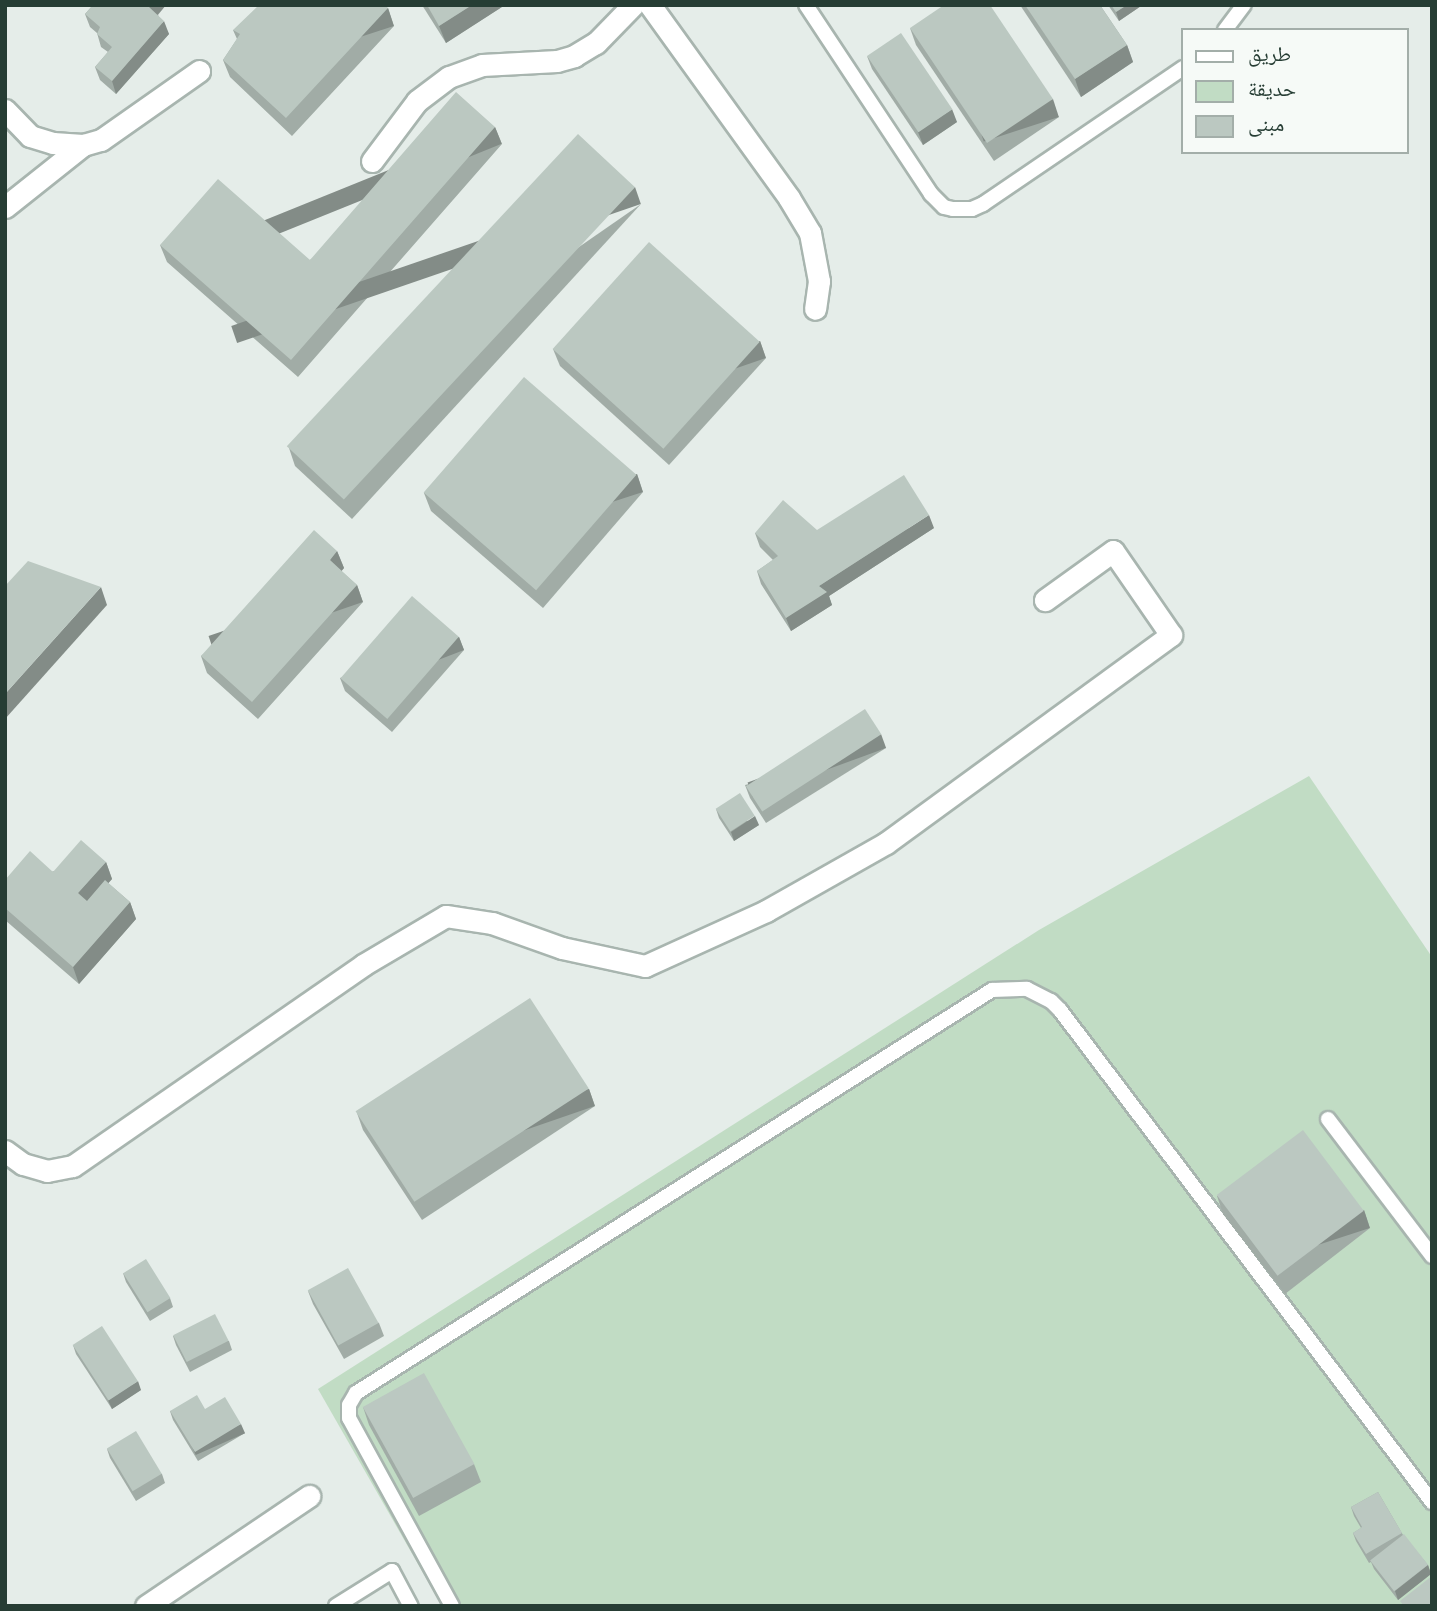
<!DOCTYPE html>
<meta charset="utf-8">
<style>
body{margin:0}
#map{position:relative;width:1437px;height:1611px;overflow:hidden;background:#e5ede9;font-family:"Nunito Sans","Noto Naskh Arabic",sans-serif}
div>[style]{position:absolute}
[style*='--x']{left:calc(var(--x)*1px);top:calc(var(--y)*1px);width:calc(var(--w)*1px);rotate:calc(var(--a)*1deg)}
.green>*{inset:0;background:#c1dcc4}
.roads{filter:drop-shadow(2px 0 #a8b5af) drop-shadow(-2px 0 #a8b5af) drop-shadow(0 2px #a8b5af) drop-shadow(0 -2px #a8b5af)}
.service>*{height:14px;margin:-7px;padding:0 7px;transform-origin:7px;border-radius:7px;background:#fff}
.minor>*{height:21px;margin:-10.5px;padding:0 10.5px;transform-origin:10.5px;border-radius:10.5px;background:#fff}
.wall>*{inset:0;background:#a1aca6}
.shaded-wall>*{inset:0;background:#838c87;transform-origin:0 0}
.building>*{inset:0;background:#bbc8c1;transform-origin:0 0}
span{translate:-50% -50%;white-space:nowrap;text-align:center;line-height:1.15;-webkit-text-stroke:6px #f6faf7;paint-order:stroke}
.frame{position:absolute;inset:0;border:7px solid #263d34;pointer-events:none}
.legend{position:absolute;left:1181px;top:28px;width:228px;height:126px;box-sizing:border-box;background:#f6faf7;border:2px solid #a3aea9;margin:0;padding:9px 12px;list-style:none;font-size:21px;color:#263d34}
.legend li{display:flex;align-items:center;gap:14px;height:35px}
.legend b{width:35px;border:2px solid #a3aea9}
</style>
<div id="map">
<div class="green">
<i style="clip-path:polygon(1309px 776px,1432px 957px,1432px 1606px,442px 1606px,318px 1389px,1039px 930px)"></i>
</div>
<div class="roads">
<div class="service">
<i style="--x:806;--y:5;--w:227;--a:56.5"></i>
<i style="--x:931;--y:194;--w:18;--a:45"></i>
<i style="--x:944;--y:207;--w:9;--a:13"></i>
<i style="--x:953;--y:209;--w:19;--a:0"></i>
<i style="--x:972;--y:209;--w:12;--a:-24"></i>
<i style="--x:983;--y:204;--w:242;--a:-34.2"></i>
<i style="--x:1225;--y:30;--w:31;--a:-53"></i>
<i style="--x:1328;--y:1119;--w:172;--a:52.8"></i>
<i style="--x:336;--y:1606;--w:66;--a:-32"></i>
<i style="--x:392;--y:1571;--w:40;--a:62"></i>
<i style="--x:452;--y:1606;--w:214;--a:-118.7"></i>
<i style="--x:349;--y:1418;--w:13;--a:-90"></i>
<i style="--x:349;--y:1405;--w:14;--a:-60"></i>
<i style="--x:356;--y:1393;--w:753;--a:-32.36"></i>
<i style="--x:992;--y:990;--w:35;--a:-2"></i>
<i style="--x:1027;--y:989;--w:27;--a:27"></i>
<i style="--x:1051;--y:1001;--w:13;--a:45"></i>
<i style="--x:1060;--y:1010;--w:617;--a:52.91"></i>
</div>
<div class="minor">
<i style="--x:650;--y:5;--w:238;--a:54.2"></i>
<i style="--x:789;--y:198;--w:41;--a:59"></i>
<i style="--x:810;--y:233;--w:49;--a:79.4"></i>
<i style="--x:819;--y:281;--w:28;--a:98"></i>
<i style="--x:5;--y:110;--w:36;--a:46"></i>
<i style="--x:30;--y:136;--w:24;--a:17"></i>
<i style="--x:53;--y:143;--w:30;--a:4"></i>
<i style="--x:83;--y:145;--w:19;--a:-16"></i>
<i style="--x:101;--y:140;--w:120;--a:-35.1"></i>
<i style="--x:372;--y:161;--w:75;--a:-53.1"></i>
<i style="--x:417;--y:101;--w:40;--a:-37"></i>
<i style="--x:449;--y:77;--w:35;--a:-20"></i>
<i style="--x:482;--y:65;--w:75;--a:-3.1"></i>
<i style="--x:557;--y:61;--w:18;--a:-16"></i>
<i style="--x:574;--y:56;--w:26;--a:-31"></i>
<i style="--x:596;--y:43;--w:53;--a:-45.8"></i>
<i style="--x:5;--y:207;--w:100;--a:-38.5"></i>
<i style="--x:5;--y:1151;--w:22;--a:36"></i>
<i style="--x:23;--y:1164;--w:25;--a:16"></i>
<i style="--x:47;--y:1171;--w:26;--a:-11"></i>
<i style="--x:73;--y:1166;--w:353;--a:-34.7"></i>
<i style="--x:363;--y:965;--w:96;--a:-30.6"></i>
<i style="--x:446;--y:916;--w:47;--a:8.7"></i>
<i style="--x:492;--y:923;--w:74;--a:19.7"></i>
<i style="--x:562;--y:948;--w:85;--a:12.2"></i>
<i style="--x:645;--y:966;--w:133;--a:-24.4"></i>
<i style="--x:766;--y:911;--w:138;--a:-29.5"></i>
<i style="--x:886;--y:843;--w:353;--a:-36.1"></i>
<i style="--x:1171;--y:635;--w:102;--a:-124.6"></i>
<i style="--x:1113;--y:551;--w:84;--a:144.2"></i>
<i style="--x:146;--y:1606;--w:197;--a:-34"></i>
</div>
</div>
<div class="wall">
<i style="clip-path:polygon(93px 5px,166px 5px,158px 15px,169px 34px,116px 94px,100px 80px,95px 67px,108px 52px,101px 47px,97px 33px,90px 27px,85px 14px)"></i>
<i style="clip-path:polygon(422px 5px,505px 5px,446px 43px)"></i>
<i style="clip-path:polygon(1020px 5px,1100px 5px,1127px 45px,1133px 62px,1081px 97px)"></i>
<i style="clip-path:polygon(1108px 5px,1141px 5px,1141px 6px,1119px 21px)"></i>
<i style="clip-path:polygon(388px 8px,394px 26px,292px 136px,230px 77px,223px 60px,237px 39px,233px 30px)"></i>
<i style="clip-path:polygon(910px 28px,1059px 117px,994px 161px,916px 45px)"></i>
<i style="clip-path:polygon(867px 56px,957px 122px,923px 145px,872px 69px)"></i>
<i style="clip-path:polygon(495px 127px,502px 144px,298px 377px,167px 262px,160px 245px,310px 260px)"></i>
<i style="clip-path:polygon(641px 204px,352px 519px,295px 466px,289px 448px)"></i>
<i style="clip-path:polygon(760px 341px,766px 358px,669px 465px,560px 366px,553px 349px)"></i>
<i style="clip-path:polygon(637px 474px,643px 492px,543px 608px,431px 511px,424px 493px)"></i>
<i style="clip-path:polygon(934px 528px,829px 596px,832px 605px,791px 631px,761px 584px,757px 571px,773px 560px,760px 547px,755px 533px,817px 530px)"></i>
<i style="clip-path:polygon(337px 551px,344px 568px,341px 571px,357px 585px,363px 602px,258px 719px,207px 673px,201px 656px)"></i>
<i style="clip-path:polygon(459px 637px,464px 650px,392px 732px,345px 691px,340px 678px)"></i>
<i style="clip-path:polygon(886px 748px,766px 823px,750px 798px,745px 785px)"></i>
<i style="clip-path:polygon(716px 809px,759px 825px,734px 841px,719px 818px)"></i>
<i style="clip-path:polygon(106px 862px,112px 879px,108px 883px,130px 902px,136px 919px,79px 984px,5px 920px,5px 880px)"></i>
<i style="clip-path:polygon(589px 1089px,595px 1106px,422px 1220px,363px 1130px,357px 1113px)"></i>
<i style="clip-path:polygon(1217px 1196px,1364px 1210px,1370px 1228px,1285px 1294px,1223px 1214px)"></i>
<i style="clip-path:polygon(123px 1273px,170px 1298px,173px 1307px,150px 1321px,126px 1282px)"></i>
<i style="clip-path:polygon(308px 1291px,379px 1323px,384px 1336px,344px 1359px,313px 1304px)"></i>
<i style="clip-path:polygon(173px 1336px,229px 1341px,232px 1350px,190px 1372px,176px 1345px)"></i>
<i style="clip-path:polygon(73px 1345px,141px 1390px,112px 1409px,76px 1354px)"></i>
<i style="clip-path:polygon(363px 1407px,474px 1464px,481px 1482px,419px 1516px,369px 1425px)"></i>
<i style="clip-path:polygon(205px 1409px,245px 1433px,198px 1461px,173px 1420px,170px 1411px)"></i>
<i style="clip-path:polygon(107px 1449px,162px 1474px,165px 1483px,136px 1501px,110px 1458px)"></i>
<i style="clip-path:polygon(1378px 1492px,1403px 1535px,1428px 1565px,1431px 1574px,1398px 1600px,1374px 1569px,1371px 1562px,1369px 1563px,1356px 1541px,1353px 1533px,1361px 1528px,1354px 1516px,1351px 1507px)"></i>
</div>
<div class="shaded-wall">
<i style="clip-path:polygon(150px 5px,166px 5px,153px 20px,149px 7px)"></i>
<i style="clip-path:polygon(472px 5px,505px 5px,446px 43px,439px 26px)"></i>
<i style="clip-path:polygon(1127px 5px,1141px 5px,1141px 6px,1119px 21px,1116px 12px)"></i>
<i style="left:388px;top:8px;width:19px;height:150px;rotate:72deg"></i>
<i style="clip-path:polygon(164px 21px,169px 34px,116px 94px,112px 81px)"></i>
<i style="clip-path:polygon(1127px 45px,1133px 62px,1081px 97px,1075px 79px)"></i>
<i style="left:1053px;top:99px;width:19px;height:79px;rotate:72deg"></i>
<i style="clip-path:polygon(952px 109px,957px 122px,923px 145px,918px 132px)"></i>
<i style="left:495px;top:127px;width:18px;height:310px;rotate:68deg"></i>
<i style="left:635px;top:187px;width:18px;height:427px;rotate:71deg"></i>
<i style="left:760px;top:341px;width:18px;height:144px;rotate:71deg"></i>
<i style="left:637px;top:474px;width:19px;height:153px;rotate:72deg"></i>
<i style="clip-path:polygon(929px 515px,934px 528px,829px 596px,832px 605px,791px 631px,786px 618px,819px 586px)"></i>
<i style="clip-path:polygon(337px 551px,344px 568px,336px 578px,330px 560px)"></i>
<i style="left:357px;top:585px;width:18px;height:157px;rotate:71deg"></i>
<i style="clip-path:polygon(101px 587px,107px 605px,5px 719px,5px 694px)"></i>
<i style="left:459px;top:637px;width:14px;height:109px;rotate:69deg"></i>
<i style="left:881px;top:734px;width:15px;height:142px;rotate:70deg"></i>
<i style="clip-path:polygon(755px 816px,759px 825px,734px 841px,731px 832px)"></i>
<i style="clip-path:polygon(106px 862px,112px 879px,84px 911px,78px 893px)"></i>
<i style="clip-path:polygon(130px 902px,136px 919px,79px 984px,73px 967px)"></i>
<i style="left:589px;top:1089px;width:18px;height:207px;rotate:71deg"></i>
<i style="left:1364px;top:1210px;width:19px;height:108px;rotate:72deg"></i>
<i style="clip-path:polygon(138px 1381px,141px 1390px,112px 1409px,108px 1400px)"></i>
<i style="left:241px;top:1424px;width:10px;height:54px;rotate:66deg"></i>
<i style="clip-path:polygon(1428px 1565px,1431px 1574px,1398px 1600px,1395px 1591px)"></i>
</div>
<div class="building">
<i style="clip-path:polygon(93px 5px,150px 5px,149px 7px,164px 21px,112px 81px,95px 67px,112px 47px,97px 34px,100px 27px,85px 14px)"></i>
<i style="clip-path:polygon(259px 5px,385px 5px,388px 8px,286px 118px,223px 60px,240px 34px,233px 30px)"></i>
<i style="clip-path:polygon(427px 5px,472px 5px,439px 26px)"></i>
<i style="clip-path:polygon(944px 5px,990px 5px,1053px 99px,987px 143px,910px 28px)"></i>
<i style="clip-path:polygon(1025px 5px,1100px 5px,1127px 45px,1075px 79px)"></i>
<i style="clip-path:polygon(1111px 5px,1127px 5px,1116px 12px)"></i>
<i style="left:901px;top:33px;width:92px;height:41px;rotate:56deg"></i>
<i style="clip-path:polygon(456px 92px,495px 127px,291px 360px,160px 245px,218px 179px,310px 260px)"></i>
<i style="left:578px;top:134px;width:78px;height:427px;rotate:43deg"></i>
<i style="left:649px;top:242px;width:149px;height:144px;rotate:42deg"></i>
<i style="left:524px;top:377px;width:149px;height:153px;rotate:41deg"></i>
<i style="clip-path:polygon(904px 475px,929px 515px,819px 586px,827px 592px,786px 618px,757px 571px,778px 556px,755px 533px,783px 500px,817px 530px)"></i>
<i style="clip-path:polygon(314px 530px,337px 551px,330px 560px,357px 585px,252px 702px,201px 656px)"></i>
<i style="clip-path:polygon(28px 561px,101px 587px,5px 694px,5px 586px)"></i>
<i style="left:412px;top:596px;width:62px;height:109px;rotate:41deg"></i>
<i style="left:865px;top:709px;width:30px;height:142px;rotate:57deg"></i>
<i style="left:740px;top:793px;width:27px;height:29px;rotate:57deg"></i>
<i style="clip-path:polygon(81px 840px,106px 862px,78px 893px,87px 901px,105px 880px,130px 902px,73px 967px,5px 908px,5px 880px,30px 851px,53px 872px)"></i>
<i style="left:530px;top:998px;width:108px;height:208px;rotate:57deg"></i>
<i style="left:1303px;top:1130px;width:101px;height:108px;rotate:53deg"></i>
<i style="left:146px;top:1259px;width:46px;height:27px;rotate:58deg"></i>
<i style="left:348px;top:1268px;width:63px;height:46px;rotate:61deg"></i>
<i style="left:215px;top:1314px;width:30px;height:47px;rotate:63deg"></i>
<i style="left:102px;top:1326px;width:66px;height:35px;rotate:57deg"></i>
<i style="left:424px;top:1373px;width:104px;height:70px;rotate:61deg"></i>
<i style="clip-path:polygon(197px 1395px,205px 1409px,225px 1397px,241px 1424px,195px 1452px,170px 1411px)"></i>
<i style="left:136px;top:1431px;width:50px;height:34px;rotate:59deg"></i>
<i style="clip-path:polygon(1378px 1492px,1402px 1533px,1366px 1554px,1353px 1533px,1362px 1527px,1351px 1507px)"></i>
<i style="left:1404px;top:1534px;width:39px;height:43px;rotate:52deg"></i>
<i style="clip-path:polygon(1432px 1576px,1432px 1606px,1404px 1606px,1400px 1601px)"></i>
</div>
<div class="frame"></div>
<ul class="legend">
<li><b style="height:9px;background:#fff"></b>طريق</li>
<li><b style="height:19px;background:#c1dcc4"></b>حديقة</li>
<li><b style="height:19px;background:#bbc8c1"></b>مبنى</li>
</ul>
</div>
